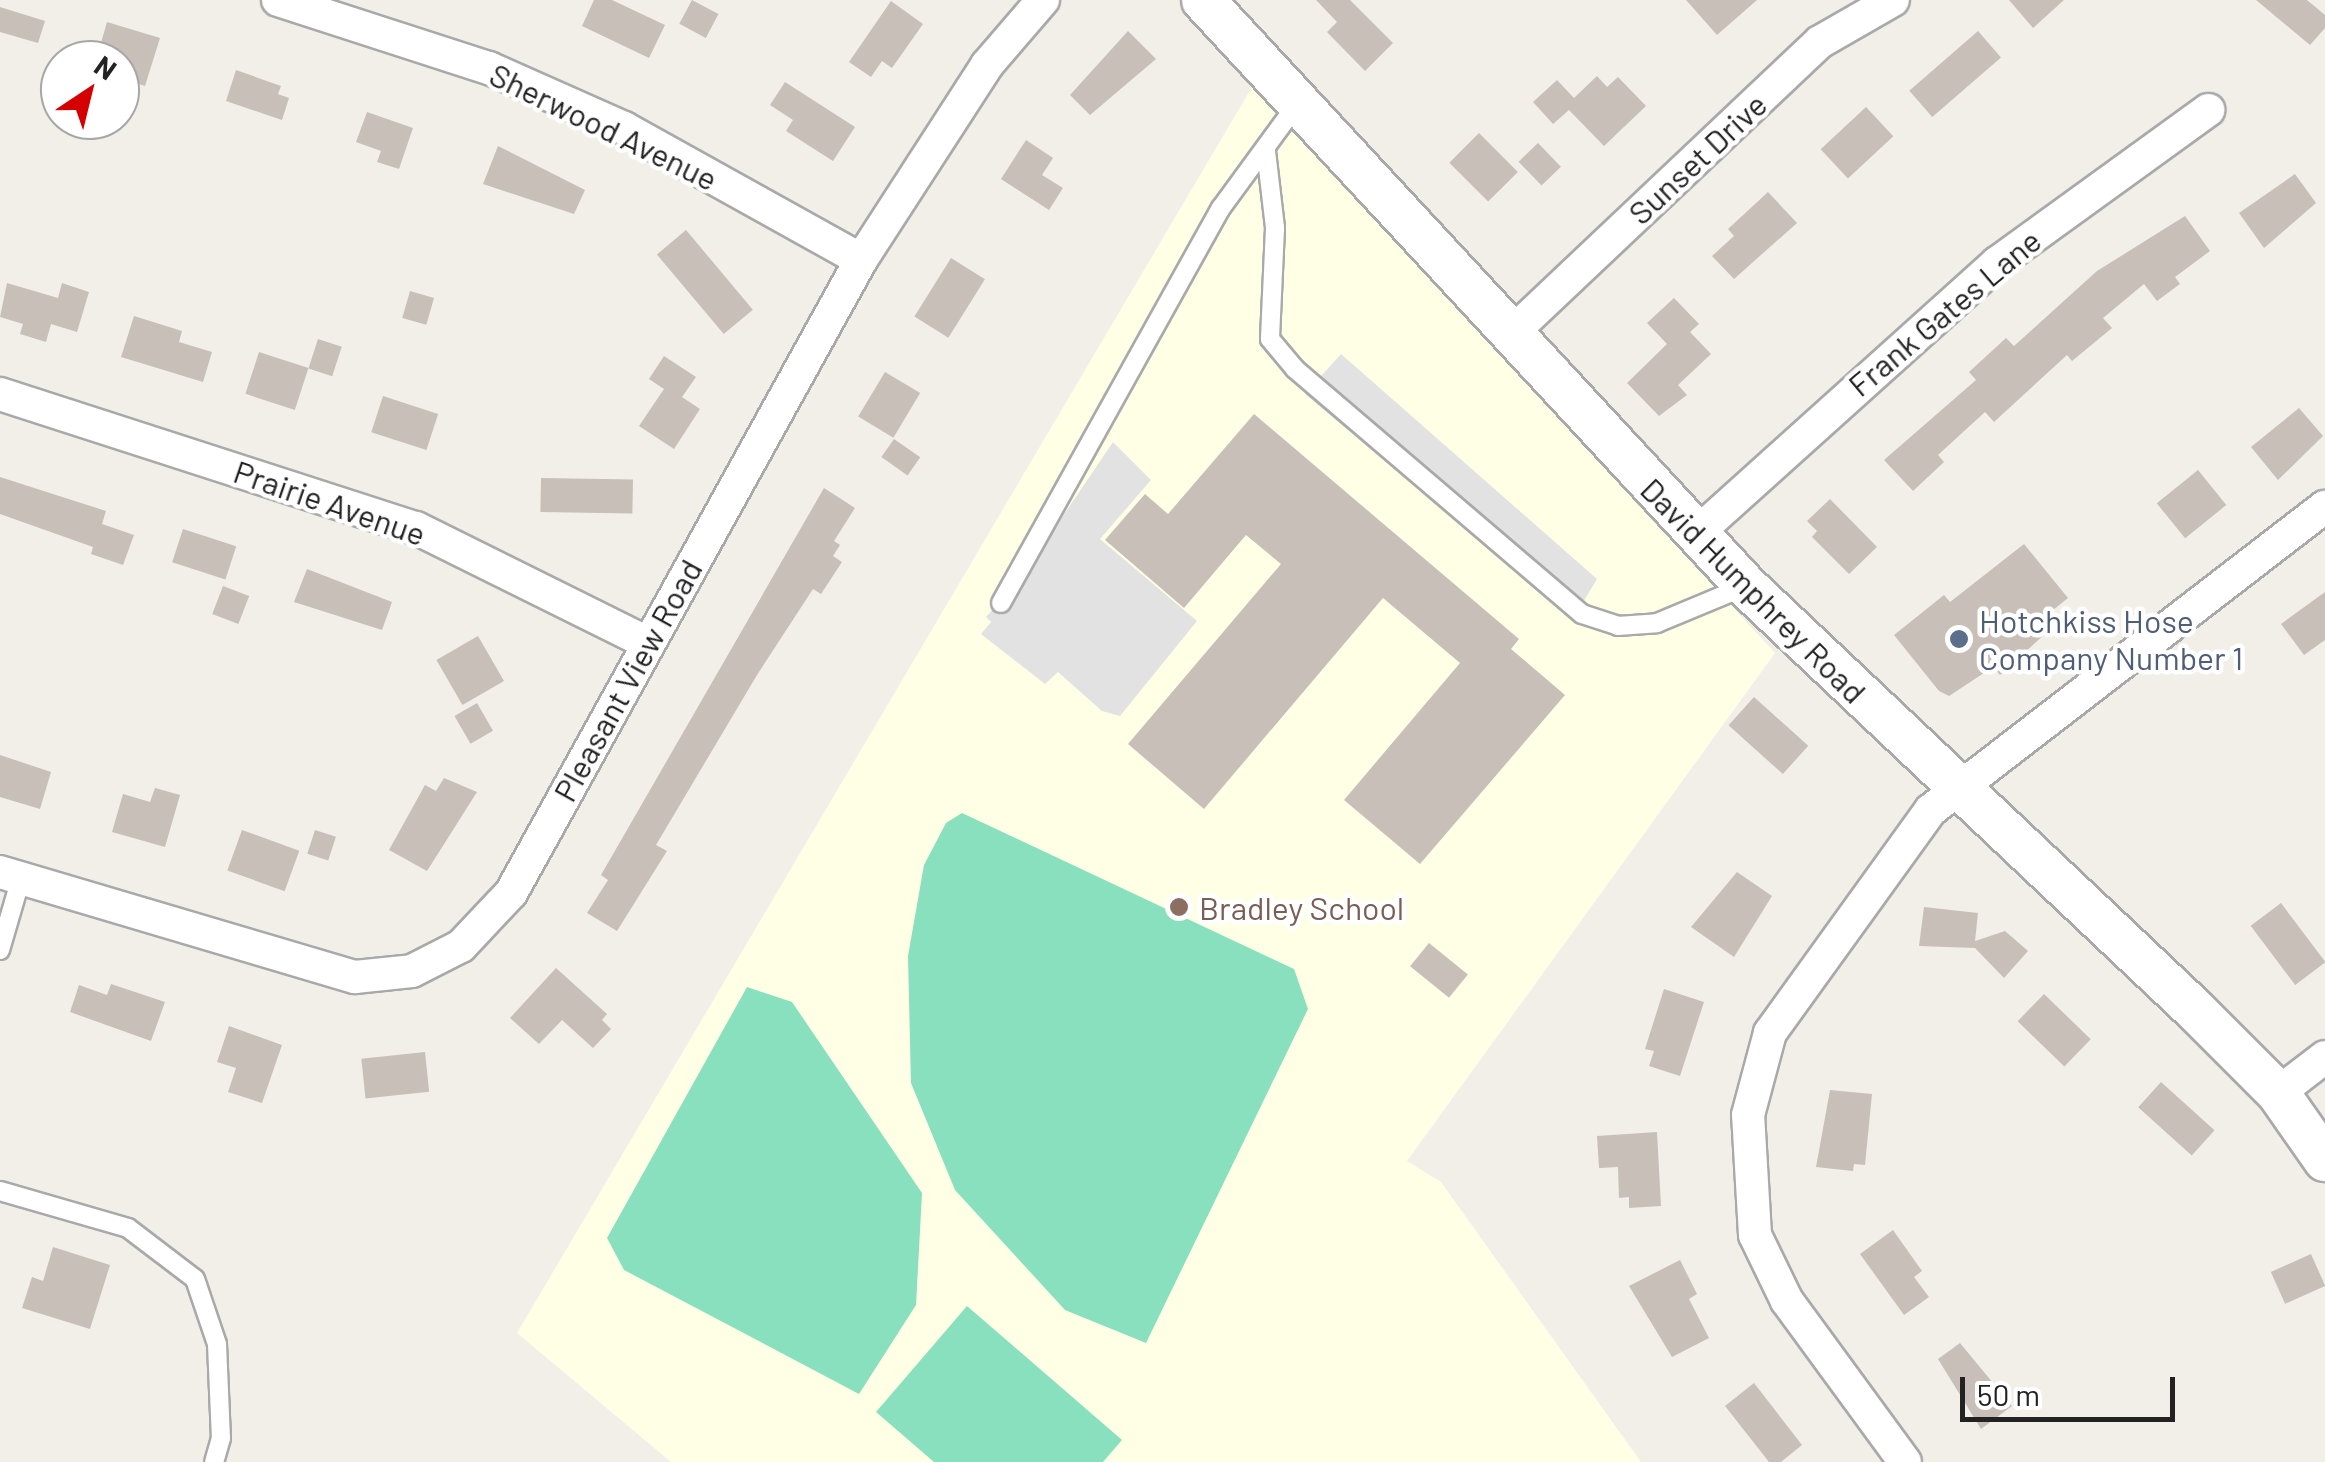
<!DOCTYPE html>
<style>
body{margin:0}
#map{position:relative;width:2325px;height:1462px;overflow:hidden;background:#f2efe9;font-family:Barlow,sans-serif}
div>[style]{position:absolute}
[style*='--x']{left:calc(var(--x)*1px);top:calc(var(--y)*1px);width:calc(var(--w)*1px);rotate:calc(var(--a)*1deg)}
.education>*{inset:0;background:#ffffe5}
.pitch>*{inset:0;background:#88e0be}
.parking>*{inset:0;background:#e2e2e2}
.building>*{inset:0;background:#c7bfb8;transform-origin:0 0}
.roads{filter:drop-shadow(2px 0 #a9a9a9) drop-shadow(-2px 0 #a9a9a9) drop-shadow(0 2px #a9a9a9) drop-shadow(0 -2px #a9a9a9)}
.service>*{height:18px;margin:-9px;padding:0 9px;transform-origin:9px;border-radius:9px;background:#fff}
.minor>*{height:32px;margin:-16px;padding:0 16px;transform-origin:16px;border-radius:16px;background:#fff}
.tertiary>*{height:42px;margin:-21px;padding:0 21px;transform-origin:21px;border-radius:21px;background:#fff}
.dots>*{width:28px;height:28px;translate:-50% -50%;box-sizing:border-box;border:5px solid #fff;border-radius:50%}
span{translate:-50% -50%;white-space:nowrap;text-align:center;line-height:1.15;-webkit-text-stroke:9px #fff;paint-order:stroke}
.street-label{font-size:32px;color:#222}
.service-label{font-size:32px;color:#4e5e75}
.left{translate:0 -50%;text-align:left}
.education-label{font-size:32px;color:#785e54}
.north{position:absolute;left:40px;top:40px;width:100px;height:100px;box-sizing:border-box;background:#fff;border:2px solid #a7a7a7;border-radius:50%;rotate:35deg;font-size:28px;font-weight:700;line-height:40px;text-align:center;color:#222}
.north::after{content:'';display:block;margin:auto;width:35px;height:45px;background:#d40000;clip-path:polygon(50% 0,100% 100%,50% 72%,0 100%)}
.scale{position:absolute;left:1960px;top:1377px;width:215px;height:45px;box-sizing:border-box;border:5px solid #222;border-top:0;padding-left:12px;font-size:30px;line-height:35px;white-space:nowrap;color:#222;-webkit-text-stroke:8px #fff;paint-order:stroke}
</style>
<div id="map">
<div class="education">
<i style="clip-path:polygon(1252px 87px,1775px 653px,1407px 1161px,1441px 1182px,1641px 1462px,671px 1462px,517px 1333px)"></i>
</div>
<div class="pitch">
<i style="clip-path:polygon(962px 813px,1294px 969px,1308px 1009px,1146px 1343px,1065px 1310px,955px 1190px,911px 1083px,908px 956px,924px 865px,946px 823px)"></i>
<i style="clip-path:polygon(747px 987px,792px 1002px,922px 1193px,916px 1305px,859px 1394px,624px 1270px,607px 1238px)"></i>
<i style="clip-path:polygon(967px 1306px,1122px 1440px,1103px 1462px,934px 1462px,876px 1412px)"></i>
</div>
<div class="parking">
<i style="clip-path:polygon(1341px 354px,1597px 579px,1573px 619px,1305px 394px)"></i>
<i style="clip-path:polygon(1113px 442px,1151px 480px,1100px 539px,1197px 621px,1120px 716px,1102px 711px,1058px 672px,1045px 684px,981px 634px,991px 622px,986px 617px,1019px 581px)"></i>
</div>
<div class="building">
<i style="clip-path:polygon(594px 0,612px 0,665px 25px,649px 58px,582px 26px)"></i>
<i style="left:692px;top:0;width:30px;height:27px;rotate:28deg"></i>
<i style="clip-path:polygon(1316px 0,1350px 0,1393px 43px,1365px 71px,1327px 32px,1337px 22px)"></i>
<i style="clip-path:polygon(1686px 0,1757px 0,1717px 35px)"></i>
<i style="clip-path:polygon(2009px 0,2064px 0,2033px 28px)"></i>
<i style="clip-path:polygon(2256px 0,2307px 0,2325px 15px,2325px 28px,2310px 45px)"></i>
<i style="clip-path:polygon(891px 1px,923px 24px,892px 68px,882px 61px,871px 77px,849px 62px)"></i>
<i style="clip-path:polygon(0 7px,45px 21px,38px 43px,0 32px)"></i>
<i style="clip-path:polygon(107px 22px,160px 38px,145px 86px,120px 78px,120px 60px,96px 60px)"></i>
<i style="clip-path:polygon(1128px 31px,1156px 59px,1090px 115px,1070px 95px)"></i>
<i style="left:1978px;top:31px;width:35px;height:91px;rotate:49deg"></i>
<i style="clip-path:polygon(236px 70px,281px 86px,278px 94px,289px 98px,282px 120px,226px 101px)"></i>
<i style="clip-path:polygon(1597px 76px,1607px 87px,1618px 77px,1646px 106px,1604px 146px,1569px 110px,1553px 124px,1533px 102px,1557px 80px,1574px 98px)"></i>
<i style="clip-path:polygon(785px 82px,855px 127px,833px 161px,786px 131px,793px 120px,770px 105px)"></i>
<i style="left:1866px;top:107px;width:40px;height:62px;rotate:47deg"></i>
<i style="clip-path:polygon(367px 112px,413px 128px,399px 169px,377px 162px,381px 151px,356px 142px)"></i>
<i style="left:1479px;top:133px;width:55px;height:42px;rotate:45deg"></i>
<i style="clip-path:polygon(1026px 140px,1053px 158px,1042px 175px,1063px 188px,1049px 210px,1001px 179px)"></i>
<i style="left:1538px;top:143px;width:33px;height:27px;rotate:46deg"></i>
<i style="clip-path:polygon(498px 146px,585px 190px,574px 214px,483px 184px)"></i>
<i style="clip-path:polygon(2295px 174px,2316px 203px,2264px 248px,2239px 213px)"></i>
<i style="clip-path:polygon(1768px 192px,1797px 223px,1734px 279px,1712px 256px,1734px 236px,1728px 229px)"></i>
<i style="clip-path:polygon(2185px 216px,2210px 251px,2175px 277px,2180px 284px,2157px 301px,2144px 284px,2103px 318px,2112px 328px,2072px 361px,2067px 355px,1994px 422px,1985px 412px,1938px 455px,1944px 462px,1913px 491px,1884px 460px,1976px 380px,1969px 372px,2006px 338px,2014px 346px,2097px 271px)"></i>
<i style="left:686px;top:230px;width:104px;height:38px;rotate:50deg"></i>
<i style="left:951px;top:258px;width:40px;height:69px;rotate:32deg"></i>
<i style="clip-path:polygon(7px 283px,58px 298px,62px 283px,89px 292px,77px 332px,51px 324px,46px 342px,20px 334px,23px 324px,0 317px)"></i>
<i style="left:410px;top:291px;width:25px;height:28px;rotate:16deg"></i>
<i style="clip-path:polygon(1674px 298px,1699px 324px,1690px 332px,1711px 354px,1678px 385px,1687px 395px,1659px 416px,1627px 383px,1667px 344px,1647px 323px)"></i>
<i style="clip-path:polygon(134px 316px,182px 331px,179px 342px,212px 352px,203px 382px,121px 357px)"></i>
<i style="left:318px;top:339px;width:25px;height:31px;rotate:18deg"></i>
<i style="left:259px;top:352px;width:52px;height:44px;rotate:18deg"></i>
<i style="clip-path:polygon(664px 356px,696px 377px,682px 397px,700px 409px,674px 449px,639px 426px,664px 389px,649px 379px)"></i>
<i style="left:885px;top:372px;width:41px;height:52px;rotate:31deg"></i>
<i style="left:383px;top:396px;width:58px;height:38px;rotate:18deg"></i>
<i style="clip-path:polygon(2299px 408px,2323px 436px,2278px 480px,2251px 447px)"></i>
<i style="clip-path:polygon(1254px 414px,1519px 639px,1511px 649px,1565px 695px,1420px 864px,1344px 800px,1460px 663px,1383px 598px,1204px 809px,1128px 744px,1281px 564px,1246px 535px,1184px 608px,1105px 540px,1145px 494px,1168px 514px)"></i>
<i style="left:894px;top:439px;width:32px;height:22px;rotate:35deg"></i>
<i style="left:2198px;top:470px;width:45px;height:53px;rotate:51deg"></i>
<i style="clip-path:polygon(0 477px,106px 511px,102px 524px,134px 535px,123px 565px,91px 554px,93px 547px,0 514px)"></i>
<i style="left:541px;top:478px;width:92px;height:34px;rotate:1deg"></i>
<i style="clip-path:polygon(824px 488px,855px 508px,834px 541px,840px 545px,833px 556px,842px 562px,821px 594px,813px 589px,757px 675px,656px 845px,667px 851px,617px 931px,587px 913px,608px 880px,601px 875px)"></i>
<i style="clip-path:polygon(1830px 499px,1877px 547px,1849px 574px,1812px 537px,1817px 531px,1807px 521px)"></i>
<i style="left:183px;top:529px;width:56px;height:35px;rotate:18deg"></i>
<i style="clip-path:polygon(2024px 544px,2068px 598px,2048px 614px,2056px 624px,2000px 675px,1993px 667px,1949px 696px,1939px 691px,1894px 635px,1944px 595px,1950px 602px)"></i>
<i style="clip-path:polygon(307px 569px,392px 602px,382px 630px,294px 602px)"></i>
<i style="left:223px;top:586px;width:28px;height:30px;rotate:21deg"></i>
<i style="clip-path:polygon(2325px 592px,2325px 640px,2304px 655px,2281px 624px)"></i>
<i style="left:478px;top:636px;width:52px;height:48px;rotate:60deg"></i>
<i style="left:1754px;top:697px;width:73px;height:38px;rotate:42deg"></i>
<i style="left:477px;top:703px;width:32px;height:26px;rotate:60deg"></i>
<i style="clip-path:polygon(0 755px,51px 772px,40px 809px,0 797px)"></i>
<i style="clip-path:polygon(444px 778px,477px 792px,427px 871px,389px 850px,425px 785px,436px 791px)"></i>
<i style="clip-path:polygon(155px 788px,180px 795px,165px 847px,112px 832px,123px 794px,150px 802px)"></i>
<i style="left:242px;top:830px;width:61px;height:43px;rotate:20deg"></i>
<i style="left:315px;top:830px;width:22px;height:25px;rotate:18deg"></i>
<i style="clip-path:polygon(1737px 872px,1772px 896px,1734px 957px,1691px 927px)"></i>
<i style="left:2281px;top:903px;width:74px;height:38px;rotate:53deg"></i>
<i style="clip-path:polygon(1924px 907px,1978px 913px,1975px 941px,2005px 931px,2028px 951px,2004px 978px,1975px 948px,1919px 946px)"></i>
<i style="left:1429px;top:943px;width:50px;height:30px;rotate:39deg"></i>
<i style="clip-path:polygon(556px 968px,607px 1014px,602px 1020px,611px 1029px,593px 1048px,562px 1020px,539px 1044px,510px 1018px)"></i>
<i style="clip-path:polygon(111px 984px,165px 1002px,151px 1041px,70px 1012px,79px 985px,107px 995px)"></i>
<i style="clip-path:polygon(1664px 989px,1704px 1002px,1680px 1076px,1649px 1066px,1654px 1051px,1645px 1049px)"></i>
<i style="left:2044px;top:994px;width:65px;height:38px;rotate:44deg"></i>
<i style="clip-path:polygon(229px 1026px,282px 1045px,262px 1103px,228px 1092px,236px 1068px,217px 1062px)"></i>
<i style="left:425px;top:1052px;width:40px;height:64px;rotate:84deg"></i>
<i style="left:2161px;top:1082px;width:72px;height:34px;rotate:42deg"></i>
<i style="clip-path:polygon(1830px 1090px,1872px 1094px,1865px 1165px,1854px 1164px,1853px 1171px,1816px 1167px)"></i>
<i style="clip-path:polygon(1657px 1132px,1661px 1206px,1629px 1208px,1629px 1197px,1619px 1198px,1618px 1167px,1599px 1168px,1597px 1136px)"></i>
<i style="clip-path:polygon(1893px 1230px,1922px 1271px,1914px 1277px,1929px 1297px,1904px 1315px,1860px 1254px)"></i>
<i style="clip-path:polygon(53px 1247px,110px 1265px,90px 1329px,22px 1308px,32px 1277px,43px 1281px)"></i>
<i style="left:2311px;top:1254px;width:35px;height:44px;rotate:66deg"></i>
<i style="clip-path:polygon(1680px 1260px,1697px 1294px,1689px 1299px,1709px 1338px,1672px 1357px,1629px 1286px)"></i>
<i style="clip-path:polygon(1960px 1343px,2012px 1406px,1981px 1429px,1938px 1359px)"></i>
<i style="clip-path:polygon(1754px 1383px,1802px 1445px,1781px 1462px,1769px 1462px,1725px 1406px)"></i>
</div>
<div class="roads">
<div class="service">
<i style="--x:1266;--y:151;--w:78;--a:83.3"></i>
<i style="--x:1275;--y:228;--w:111;--a:92.6"></i>
<i style="--x:1270;--y:339;--w:39;--a:50"></i>
<i style="--x:1295;--y:369;--w:377;--a:40.5"></i>
<i style="--x:1582;--y:614;--w:38;--a:18"></i>
<i style="--x:1618;--y:626;--w:39;--a:-4"></i>
<i style="--x:1657;--y:623;--w:96;--a:-22.6"></i>
<i style="--x:1001;--y:603;--w:452;--a:-60.9"></i>
<i style="--x:1221;--y:208;--w:129;--a:-53.8"></i>
<i style="--x:0;--y:950;--w:75;--a:-73.7"></i>
<i style="--x:0;--y:1191;--w:133;--a:16.1"></i>
<i style="--x:128;--y:1228;--w:84;--a:37.3"></i>
<i style="--x:195;--y:1279;--w:69;--a:71.3"></i>
<i style="--x:217;--y:1344;--w:94;--a:87.6"></i>
<i style="--x:221;--y:1438;--w:25;--a:106"></i>
</div>
<div class="minor">
<i style="--x:278;--y:0;--w:222;--a:17.9"></i>
<i style="--x:489;--y:68;--w:148;--a:24"></i>
<i style="--x:624;--y:128;--w:271;--a:29.1"></i>
<i style="--x:1513;--y:332;--w:422;--a:-43.4"></i>
<i style="--x:1820;--y:42;--w:84;--a:-29.9"></i>
<i style="--x:0;--y:394;--w:437;--a:17.9"></i>
<i style="--x:416;--y:528;--w:259;--a:26.4"></i>
<i style="--x:1696;--y:534;--w:405;--a:-42"></i>
<i style="--x:1997;--y:263;--w:261;--a:-35.9"></i>
<i style="--x:0;--y:872;--w:370;--a:16.5"></i>
<i style="--x:355;--y:977;--w:57;--a:-6"></i>
<i style="--x:412;--y:971;--w:55;--a:-27"></i>
<i style="--x:461;--y:946;--w:73;--a:-46.7"></i>
<i style="--x:511;--y:893;--w:723;--a:-61.06"></i>
<i style="--x:861;--y:260;--w:232;--a:-57.1"></i>
<i style="--x:987;--y:65;--w:86;--a:-49.3"></i>
<i style="--x:2278;--y:1093;--w:59;--a:-37.5"></i>
<i style="--x:1905;--y:1462;--w:200;--a:-126.2"></i>
<i style="--x:1787;--y:1301;--w:73;--a:-115.9"></i>
<i style="--x:1755;--y:1235;--w:120;--a:-93.3"></i>
<i style="--x:1748;--y:1115;--w:85;--a:-75"></i>
<i style="--x:1770;--y:1033;--w:275;--a:-54.2"></i>
<i style="--x:1931;--y:810;--w:497;--a:-37.6"></i>
</div>
<div class="tertiary">
<i style="--x:1203;--y:0;--w:799;--a:47.18"></i>
<i style="--x:1746;--y:586;--w:618;--a:43.36"></i>
<i style="--x:2195;--y:1010;--w:117;--a:45"></i>
<i style="--x:2278;--y:1093;--w:82;--a:55"></i>
</div>
</div>
<div class="dots">
<i style="left:1959px;top:639px;background:#5c6f8a"></i>
<i style="left:1179px;top:907px;background:#8d6e63"></i>
</div>
<div class="street-label">
<span style="left:604px;top:126px;rotate:26deg">Sherwood Avenue</span>
<span style="left:1697px;top:158px;rotate:-43deg">Sunset Drive</span>
<span style="left:1944px;top:312px;rotate:-40deg">Frank Gates Lane</span>
<span style="left:330px;top:502px;rotate:19deg">Prairie Avenue</span>
<span style="left:1754px;top:590px;rotate:45deg">David Humphrey Road</span>
<span style="left:627px;top:680px;rotate:-61deg">Pleasant View Road</span>
</div>
<div class="service-label">
<span class="left" style="left:1979px;top:639px">Hotchkiss Hose<br>Company Number 1</span>
</div>
<div class="education-label">
<span class="left" style="left:1199px;top:907px">Bradley School</span>
</div>
<div class="north">N</div>
<div class="scale">50 m</div>
</div>
